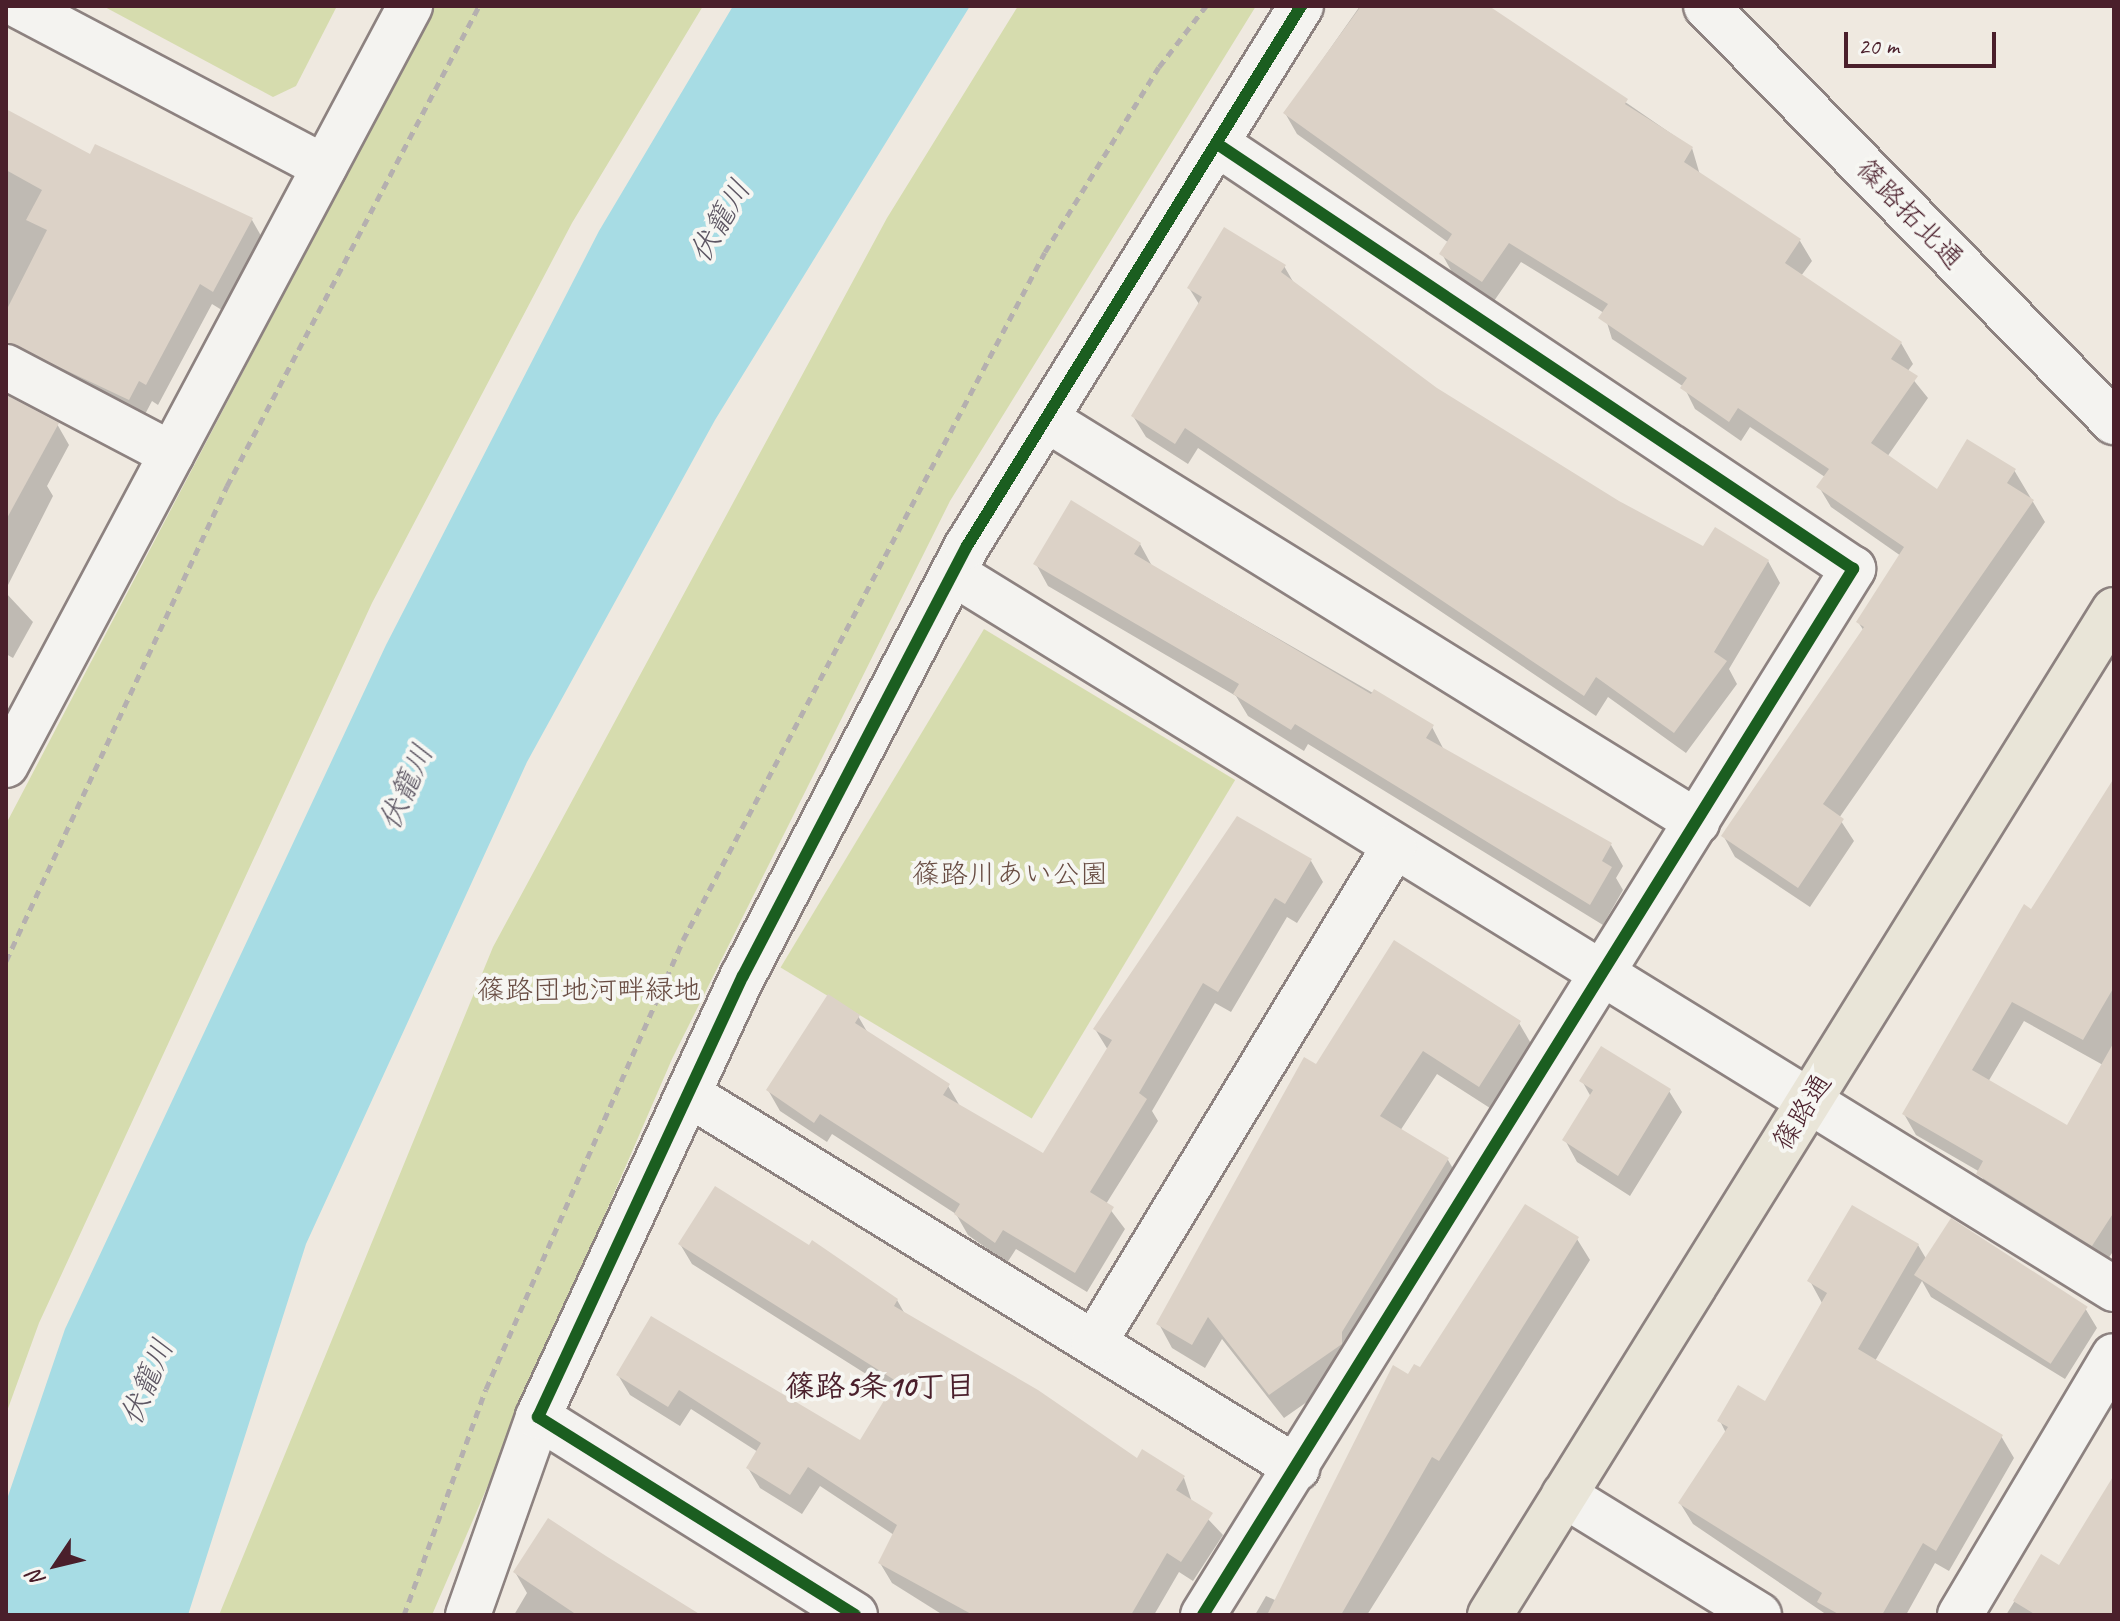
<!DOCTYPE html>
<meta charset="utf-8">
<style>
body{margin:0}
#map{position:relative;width:2120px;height:1621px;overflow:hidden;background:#efe9e0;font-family:Caveat,"Klee One",sans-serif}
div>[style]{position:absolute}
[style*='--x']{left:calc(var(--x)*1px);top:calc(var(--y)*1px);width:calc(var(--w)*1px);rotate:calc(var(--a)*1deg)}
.green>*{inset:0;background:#d6dcae;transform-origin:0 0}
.water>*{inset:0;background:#a7dce4}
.shadow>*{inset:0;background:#0003}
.building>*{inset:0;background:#dcd2c7;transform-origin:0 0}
.path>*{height:5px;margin-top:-2.5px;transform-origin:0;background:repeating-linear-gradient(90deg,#b5b0af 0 8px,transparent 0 14px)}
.roads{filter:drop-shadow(2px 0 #8d8280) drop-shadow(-2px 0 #8d8280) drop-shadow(0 2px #8d8280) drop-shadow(0 -2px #8d8280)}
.minor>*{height:44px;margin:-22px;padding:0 22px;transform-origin:22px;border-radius:22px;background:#f4f3f0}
.major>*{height:44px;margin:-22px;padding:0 22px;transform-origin:22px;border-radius:22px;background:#e9e5d8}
.cycleway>*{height:12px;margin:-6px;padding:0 6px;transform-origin:6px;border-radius:6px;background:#1b5e20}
span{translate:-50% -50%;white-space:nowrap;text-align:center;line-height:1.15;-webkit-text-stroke:8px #f6f6f2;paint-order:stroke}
.street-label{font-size:28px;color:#4a1f2b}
.park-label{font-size:28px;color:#684c42}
.water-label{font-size:30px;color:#5d5663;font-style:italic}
.neighbourhood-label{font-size:30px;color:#4a1f2b;font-weight:700}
.frame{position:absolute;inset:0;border:8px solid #4a1f2b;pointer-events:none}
.north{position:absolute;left:16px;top:1525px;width:80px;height:80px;-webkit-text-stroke:6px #f6f6f2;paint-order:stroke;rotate:235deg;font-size:22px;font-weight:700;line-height:32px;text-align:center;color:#4a1f2b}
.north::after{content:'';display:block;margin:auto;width:28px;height:36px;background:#4a1f2b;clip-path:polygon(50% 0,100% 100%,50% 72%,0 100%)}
.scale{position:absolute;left:1844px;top:32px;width:152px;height:36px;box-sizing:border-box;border:4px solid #4a1f2b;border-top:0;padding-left:10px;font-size:24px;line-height:28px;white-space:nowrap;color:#4a1f2b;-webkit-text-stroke:6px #f6f6f2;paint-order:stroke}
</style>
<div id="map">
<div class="green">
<i style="clip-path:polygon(103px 6px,337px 6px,296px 86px,273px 97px)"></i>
<i style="clip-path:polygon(435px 6px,703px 6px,572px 223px,372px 603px,39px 1323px,6px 1414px,6px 824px)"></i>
<i style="clip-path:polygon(1018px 6px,1256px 6px,950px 501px,672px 1059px,432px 1615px,219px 1615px,493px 947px,887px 218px)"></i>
<i style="left:984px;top:629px;width:293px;height:395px;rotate:31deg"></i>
</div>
<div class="water">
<i style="clip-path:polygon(733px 6px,970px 6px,715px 420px,527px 762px,306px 1244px,188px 1615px,6px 1615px,6px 1502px,65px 1329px,386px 645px,599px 231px)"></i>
</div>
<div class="shadow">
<i style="clip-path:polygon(1360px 6px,1486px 6px,1692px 148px,1700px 175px,1800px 241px,1812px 261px,1801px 276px,1901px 343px,1913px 364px,1907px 372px,1928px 398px,1887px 457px,1938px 492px,2014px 470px,2045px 522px,1839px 818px,1854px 841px,1810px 907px,1735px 857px,1724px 837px,1864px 631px,1858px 622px,1901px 556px,1831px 507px,1819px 487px,1825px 477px,1750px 427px,1741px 441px,1695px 409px,1684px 387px,1612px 339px,1604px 313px,1521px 262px,1494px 301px,1453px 274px,1442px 254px,1449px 243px,1297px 134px,1285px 113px)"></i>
<i style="clip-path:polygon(6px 111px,91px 157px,252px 220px,264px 241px,225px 312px,212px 304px,158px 405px,152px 401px,142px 420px,13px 347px,6px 334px)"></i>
<i style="clip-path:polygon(1284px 266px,1295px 285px,1436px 390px,1618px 503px,1704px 549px,1768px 561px,1780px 583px,1729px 669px,1737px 684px,1686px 753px,1608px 697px,1596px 716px,1198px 448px,1188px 464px,1146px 437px,1133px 416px,1199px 304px,1189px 288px)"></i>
<i style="clip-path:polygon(6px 400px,57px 424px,69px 445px,47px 486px,53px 496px,6px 589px)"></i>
<i style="clip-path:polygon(1140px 544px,1152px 566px,1432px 727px,1444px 750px,1611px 845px,1623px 866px,1616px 878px,1623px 890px,1603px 925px,1308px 744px,1304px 751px,1248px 716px,1236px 696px,1048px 586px,1036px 564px)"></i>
<i style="clip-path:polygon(6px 593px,33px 622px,13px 658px,6px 654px)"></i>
<i style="clip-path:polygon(1238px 818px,1311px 861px,1323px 882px,1297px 923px,1287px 917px,1231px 1012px,1215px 1003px,1152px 1111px,1158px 1121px,1106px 1204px,1125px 1229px,1087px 1292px,1016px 1249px,1007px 1263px,968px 1235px,956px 1214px,832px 1134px,827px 1142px,780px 1111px,768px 1090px,858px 1016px,869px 1035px,948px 1086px,961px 1108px,1043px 1156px,1108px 1050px,1095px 1029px)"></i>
<i style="clip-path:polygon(evenodd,2114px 827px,2114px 1250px,2104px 1265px,1990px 1195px,1980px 1172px,1916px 1135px,1904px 1114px,2032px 911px,2114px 827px,2024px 1021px,2103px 1065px,2068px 1127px,1988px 1082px,2024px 1021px)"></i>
<i style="clip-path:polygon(1519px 1023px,1533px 1047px,1493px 1110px,1437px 1074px,1400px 1131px,1448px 1160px,1462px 1184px,1354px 1369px,1284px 1418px,1222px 1339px,1205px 1368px,1172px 1348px,1159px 1324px,1316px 1066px)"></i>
<i style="clip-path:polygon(1582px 1081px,1669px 1091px,1682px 1112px,1630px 1196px,1577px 1162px,1565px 1140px,1591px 1097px)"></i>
<i style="clip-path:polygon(1577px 1239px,1590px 1260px,1367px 1615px,1255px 1615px,1266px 1596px,1277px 1601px,1409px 1377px)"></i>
<i style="clip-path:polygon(680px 1244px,897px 1300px,906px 1316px,1137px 1461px,1184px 1478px,1192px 1502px,1223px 1535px,1193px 1581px,1179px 1572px,1154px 1615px,943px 1615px,892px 1583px,880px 1563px,894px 1535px,820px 1486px,802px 1514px,760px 1488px,748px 1468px,758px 1452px,691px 1409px,680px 1426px,630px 1395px,618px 1375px,652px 1319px,860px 1443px,893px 1391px,692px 1264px)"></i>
<i style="clip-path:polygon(1918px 1245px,1928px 1262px,2085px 1308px,2097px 1328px,2065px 1379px,1931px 1297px,1922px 1281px,1875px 1361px,2001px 1436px,2014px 1458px,1949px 1571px,1935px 1563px,1906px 1615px,1827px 1615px,1693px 1524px,1680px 1503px,1726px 1433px,1720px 1421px,1766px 1404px,1822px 1303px,1810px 1281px)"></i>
<i style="clip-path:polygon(2114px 1516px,2114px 1615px,2006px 1615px,2042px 1557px,2060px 1568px)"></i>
<i style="clip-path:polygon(515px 1572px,694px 1615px,514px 1615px,527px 1593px)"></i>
</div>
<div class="building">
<i style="clip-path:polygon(1361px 6px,1489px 6px,1628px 99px,1625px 104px,1693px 147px,1684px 162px,1801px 239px,1785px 263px,1902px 342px,1891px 359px,1918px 376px,1871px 443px,1937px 489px,1967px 439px,2016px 469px,2007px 483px,2034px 500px,1823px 804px,1844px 819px,1798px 888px,1721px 836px,1864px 627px,1856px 622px,1904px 547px,1816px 487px,1829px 469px,1738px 408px,1729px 422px,1680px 388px,1687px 378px,1598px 318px,1608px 304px,1509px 243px,1482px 282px,1439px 254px,1452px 234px,1283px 113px)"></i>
<i style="clip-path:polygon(6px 109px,90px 154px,95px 144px,253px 218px,213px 292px,200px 284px,146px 385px,139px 381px,129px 400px,6px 342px,6px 311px,47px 230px,26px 220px,42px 190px,6px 170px)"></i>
<i style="clip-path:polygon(1224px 227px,1286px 265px,1281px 272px,1437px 388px,1619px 501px,1703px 546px,1715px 527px,1769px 560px,1714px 652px,1727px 661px,1674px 733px,1596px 677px,1584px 696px,1185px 428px,1175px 444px,1131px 416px,1202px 297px,1187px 288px)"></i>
<i style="clip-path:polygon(6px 395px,59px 423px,6px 520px)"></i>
<i style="clip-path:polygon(1071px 500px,1141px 543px,1134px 554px,1371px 694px,1374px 689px,1434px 725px,1426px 738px,1612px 843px,1602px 861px,1612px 867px,1590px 905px,1295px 724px,1291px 730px,1233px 694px,1239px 684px,1033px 564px)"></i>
<i style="clip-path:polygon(2114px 778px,2114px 987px,2083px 1040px,2012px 1002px,1972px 1070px,2067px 1125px,2114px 1042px,2114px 1212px,2092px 1246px,1976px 1174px,1983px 1161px,1902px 1114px,2024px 904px,2031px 909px)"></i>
<i style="clip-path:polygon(1237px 816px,1312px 859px,1285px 904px,1275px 898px,1218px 992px,1203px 983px,1139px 1093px,1147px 1099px,1090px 1192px,1114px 1207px,1075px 1273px,1003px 1230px,995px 1243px,954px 1214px,960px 1204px,820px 1114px,814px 1123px,766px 1090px,828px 994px,860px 1015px,855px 1023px,950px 1084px,943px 1095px,1043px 1153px,1112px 1040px,1093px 1029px)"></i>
<i style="clip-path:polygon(1394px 940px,1521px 1021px,1479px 1087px,1423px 1051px,1380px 1116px,1449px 1158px,1342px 1332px,1342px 1344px,1269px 1395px,1208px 1317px,1192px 1345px,1156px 1324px,1304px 1057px,1316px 1064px)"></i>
<i style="clip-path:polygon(1601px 1046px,1671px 1089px,1618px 1176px,1562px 1140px,1593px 1090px,1579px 1081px)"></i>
<i style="clip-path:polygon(715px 1186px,809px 1245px,812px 1240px,898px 1299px,894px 1306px,1038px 1390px,1137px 1458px,1142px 1449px,1185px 1476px,1176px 1490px,1213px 1513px,1181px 1562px,1167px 1553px,1131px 1615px,973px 1615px,878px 1563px,897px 1525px,808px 1467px,790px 1495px,746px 1468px,761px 1443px,679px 1390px,668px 1407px,616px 1375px,651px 1316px,860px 1440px,896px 1381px,678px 1244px)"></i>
<i style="clip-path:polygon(1525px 1204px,1579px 1237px,1439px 1461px,1432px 1457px,1341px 1615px,1267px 1615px,1393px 1365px,1408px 1374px,1414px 1364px,1420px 1367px)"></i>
<i style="clip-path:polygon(1852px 1205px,1919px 1244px,1858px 1349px,2003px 1435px,1936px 1551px,1923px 1543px,1882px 1615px,1840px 1615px,1817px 1602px,1822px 1593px,1678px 1503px,1728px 1427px,1717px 1421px,1738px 1385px,1765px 1401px,1827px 1293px,1807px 1281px)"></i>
<i style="left:1951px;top:1218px;width:163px;height:68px;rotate:33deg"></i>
<i style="clip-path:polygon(2114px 1475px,2114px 1615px,2036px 1615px,2013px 1601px,2041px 1554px,2059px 1565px)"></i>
<i style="clip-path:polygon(548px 1518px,606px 1556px,701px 1615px,577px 1615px,513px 1572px)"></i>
</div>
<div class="path">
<i style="--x:6;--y:961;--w:524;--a:-65.05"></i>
<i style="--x:227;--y:486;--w:542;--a:-62.3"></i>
<i style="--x:404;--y:1615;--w:240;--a:-70.1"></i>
<i style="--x:486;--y:1389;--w:490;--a:-66.3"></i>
<i style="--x:683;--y:940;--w:777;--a:-62.25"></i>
<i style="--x:1045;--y:252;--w:217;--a:-58.4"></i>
<i style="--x:1159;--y:67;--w:77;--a:-52.4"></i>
</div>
<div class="roads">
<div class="minor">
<i style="--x:19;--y:6;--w:345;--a:27.8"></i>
<i style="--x:1706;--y:6;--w:583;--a:45.56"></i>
<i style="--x:6;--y:367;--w:187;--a:27.7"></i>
<i style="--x:1046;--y:419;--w:766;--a:31.76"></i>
<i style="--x:953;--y:573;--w:1364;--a:31.66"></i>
<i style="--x:6;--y:765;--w:860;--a:-61.97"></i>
<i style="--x:688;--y:1094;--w:715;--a:31.55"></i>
<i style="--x:1094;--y:1343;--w:580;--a:-58.83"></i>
<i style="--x:1564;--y:1495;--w:229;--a:31.6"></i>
<i style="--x:468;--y:1615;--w:210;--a:-70.5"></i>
<i style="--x:855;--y:1615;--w:374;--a:-148"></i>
<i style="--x:538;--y:1417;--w:486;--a:-65.1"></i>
<i style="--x:743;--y:976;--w:485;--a:-62.5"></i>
<i style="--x:967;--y:546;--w:635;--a:-58.26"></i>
<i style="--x:1203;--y:1615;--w:1232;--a:-58.14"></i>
<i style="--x:1853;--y:569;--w:766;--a:-146.23"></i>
<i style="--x:1960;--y:1615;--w:301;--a:-59.3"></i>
</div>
<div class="major">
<i style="--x:1490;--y:1615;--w:1183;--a:-58.16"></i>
</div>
</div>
<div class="cycleway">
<i style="--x:855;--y:1615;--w:374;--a:-148"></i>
<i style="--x:538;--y:1417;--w:486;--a:-65.1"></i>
<i style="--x:743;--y:976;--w:485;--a:-62.5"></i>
<i style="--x:967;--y:546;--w:635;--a:-58.26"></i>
<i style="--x:1203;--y:1615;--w:1232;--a:-58.14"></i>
<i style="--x:1853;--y:569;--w:766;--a:-146.23"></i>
</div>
<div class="street-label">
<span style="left:1910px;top:214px;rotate:46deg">篠路拓北通</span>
<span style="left:1802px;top:1112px;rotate:-58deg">篠路通</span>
</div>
<div class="park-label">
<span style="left:1010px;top:874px">篠路川あい公園</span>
<span style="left:589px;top:990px">篠路団地河畔緑地</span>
</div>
<div class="water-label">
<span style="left:720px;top:221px;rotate:-60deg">伏籠川</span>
<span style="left:406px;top:787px;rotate:-66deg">伏籠川</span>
<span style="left:147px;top:1382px;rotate:-67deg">伏籠川</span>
</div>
<div class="neighbourhood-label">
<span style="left:880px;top:1386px">篠路5条10丁目</span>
</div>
<div class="frame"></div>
<div class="north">N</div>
<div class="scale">20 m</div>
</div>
